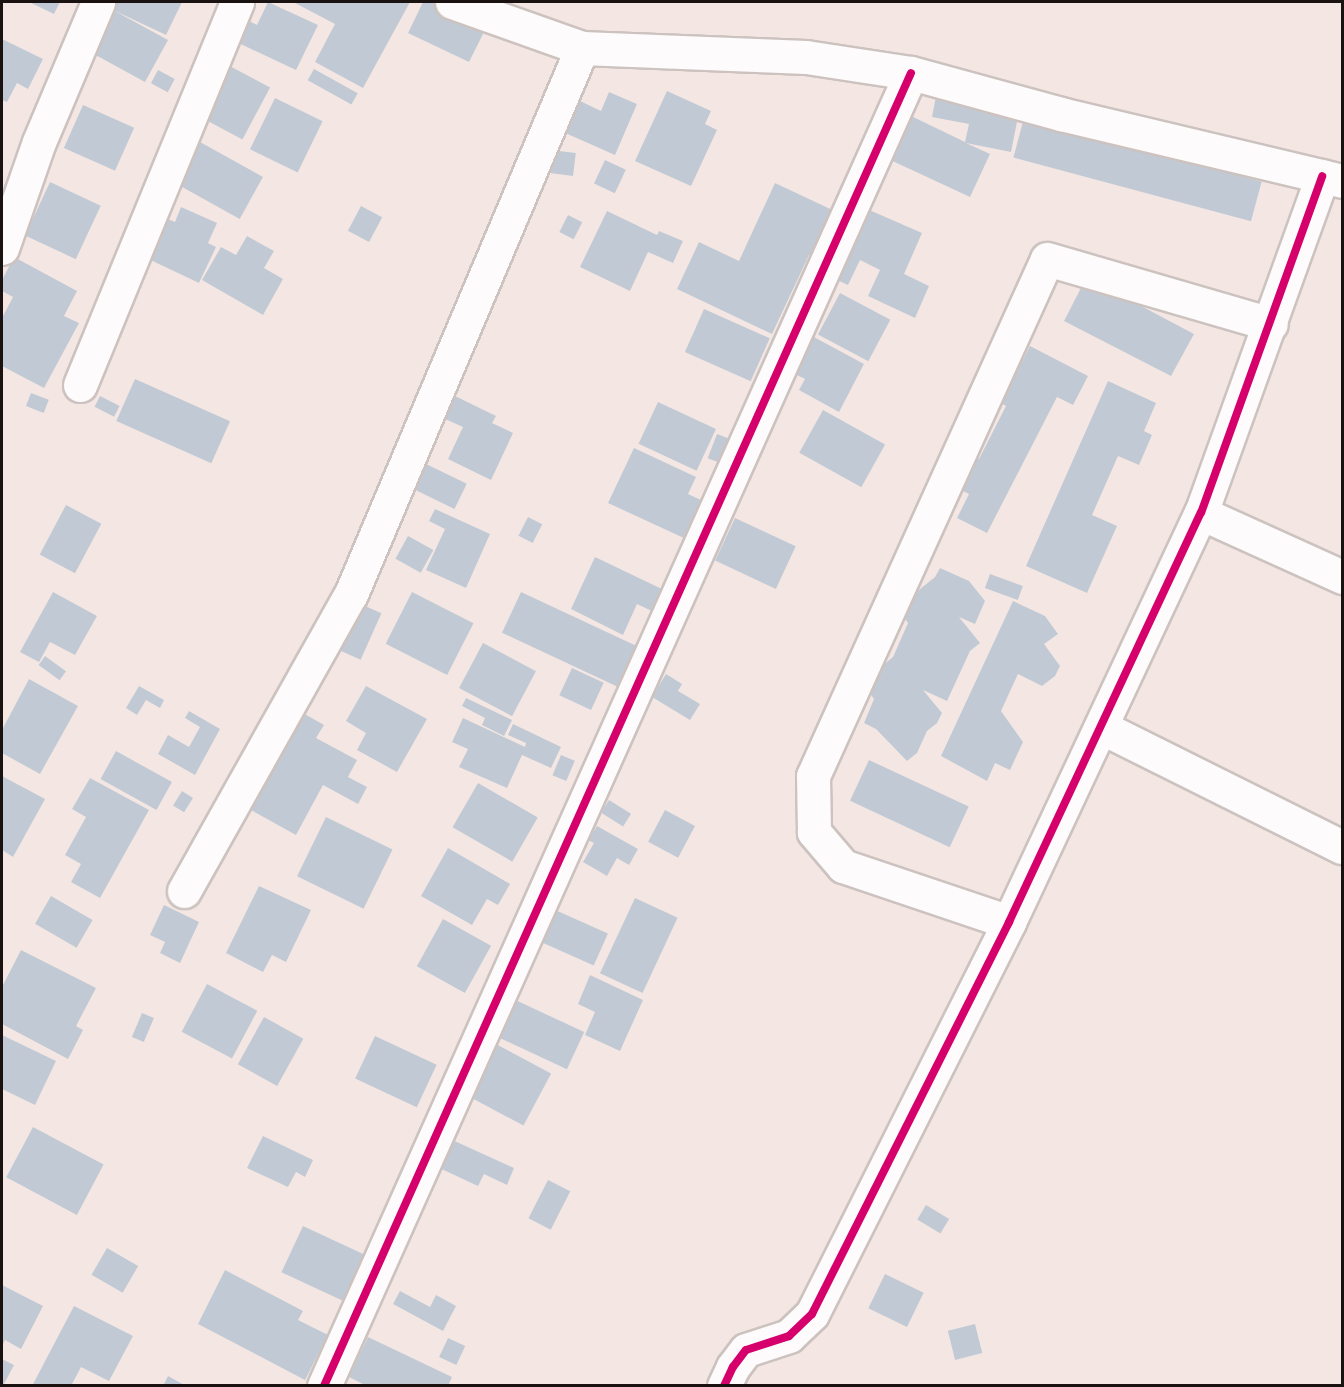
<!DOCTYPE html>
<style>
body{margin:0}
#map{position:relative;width:1344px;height:1387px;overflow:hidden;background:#f4e7e3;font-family:Lato,sans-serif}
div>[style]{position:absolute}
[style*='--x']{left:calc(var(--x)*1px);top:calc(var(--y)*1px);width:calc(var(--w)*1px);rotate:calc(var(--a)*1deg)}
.building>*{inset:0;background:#c1cad4;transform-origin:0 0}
.roads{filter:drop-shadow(2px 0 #ccc2bf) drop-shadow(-2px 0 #ccc2bf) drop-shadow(0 2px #ccc2bf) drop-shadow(0 -2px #ccc2bf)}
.minor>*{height:33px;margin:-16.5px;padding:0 16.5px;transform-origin:16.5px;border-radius:16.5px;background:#fdfbfb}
.cycleway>*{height:8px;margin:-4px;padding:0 4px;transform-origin:4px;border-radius:4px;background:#d6006c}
span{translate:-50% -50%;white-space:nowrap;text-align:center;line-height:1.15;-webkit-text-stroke:4.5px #fbe3dc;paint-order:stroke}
.frame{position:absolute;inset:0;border:3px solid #1a1210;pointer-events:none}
</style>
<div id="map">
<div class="building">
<i style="clip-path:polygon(29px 2px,60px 2px,54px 14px)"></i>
<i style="clip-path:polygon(106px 2px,182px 2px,166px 35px,113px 10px,168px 40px,145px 82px,81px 47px)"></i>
<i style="clip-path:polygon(268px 2px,318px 25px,296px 70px,228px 38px,239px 16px,257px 25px)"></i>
<i style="clip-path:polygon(293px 2px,410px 2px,363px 88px,315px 62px,335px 24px)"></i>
<i style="clip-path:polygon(423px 2px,432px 2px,486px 28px,469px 62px,408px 33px)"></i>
<i style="clip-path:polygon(2px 39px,43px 59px,28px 89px,17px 83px,7px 102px,2px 100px)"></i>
<i style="left:226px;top:64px;width:50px;height:59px;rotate:28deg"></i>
<i style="left:314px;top:69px;width:50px;height:13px;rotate:29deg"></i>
<i style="left:158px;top:70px;width:19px;height:15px;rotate:28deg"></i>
<i style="clip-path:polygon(667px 91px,711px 111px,705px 124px,717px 130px,691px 186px,635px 161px)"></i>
<i style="clip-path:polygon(937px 91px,1020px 107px,1011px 152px,966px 143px,990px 154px,970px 197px,886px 158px,907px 114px,965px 142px,969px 124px,932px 117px)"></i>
<i style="clip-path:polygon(609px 92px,637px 104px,615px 155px,563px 132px,578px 100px,601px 111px)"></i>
<i style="left:275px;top:98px;width:53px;height:57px;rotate:26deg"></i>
<i style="left:83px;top:105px;width:56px;height:47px;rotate:24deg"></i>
<i style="left:1024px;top:118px;width:246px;height:41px;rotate:15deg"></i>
<i style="left:200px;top:142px;width:72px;height:48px;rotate:29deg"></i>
<i style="left:551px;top:150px;width:25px;height:23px;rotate:7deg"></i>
<i style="left:605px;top:160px;width:23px;height:26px;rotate:25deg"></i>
<i style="left:50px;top:182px;width:56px;height:59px;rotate:25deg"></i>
<i style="clip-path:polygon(775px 183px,843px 215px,821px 261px,809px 255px,772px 334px,677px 289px,699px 242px,739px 261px)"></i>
<i style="left:361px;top:206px;width:24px;height:28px;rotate:28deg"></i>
<i style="clip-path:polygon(181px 207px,217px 223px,208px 243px,216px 247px,199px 283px,142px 256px,161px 216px,175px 222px)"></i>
<i style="clip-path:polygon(867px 209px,922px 233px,904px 274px,929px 286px,915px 318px,868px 296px,880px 270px,860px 260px,848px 285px,835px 279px)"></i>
<i style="clip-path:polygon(607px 211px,657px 235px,659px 231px,683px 241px,673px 263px,648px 252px,630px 291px,580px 267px)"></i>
<i style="left:568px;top:215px;width:16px;height:19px;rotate:27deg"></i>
<i style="clip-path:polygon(247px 236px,274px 251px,264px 268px,283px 279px,263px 315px,202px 280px,221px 247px,236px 255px)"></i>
<i style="clip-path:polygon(14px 257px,77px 291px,64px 316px,79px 323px,44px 388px,2px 366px,2px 318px,13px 297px,2px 291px,2px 280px)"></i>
<i style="clip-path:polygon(1083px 284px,1106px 295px,1109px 289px,1194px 334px,1171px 376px,1064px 321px)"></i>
<i style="left:840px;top:293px;width:57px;height:47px;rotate:28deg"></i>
<i style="left:704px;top:309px;width:72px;height:47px;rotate:24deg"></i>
<i style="clip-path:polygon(812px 336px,864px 364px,839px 412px,799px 390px,805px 379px,793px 373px)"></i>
<i style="clip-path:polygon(1030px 346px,1088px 376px,1073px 405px,1057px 397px,987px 533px,957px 518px,969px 494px,953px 486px,969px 454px,979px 459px,1006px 406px,1001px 403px)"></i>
<i style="left:135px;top:379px;width:104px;height:46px;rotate:24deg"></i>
<i style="clip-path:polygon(1108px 381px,1156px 403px,1144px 431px,1152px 435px,1139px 465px,1118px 456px,1092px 515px,1117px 526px,1087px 593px,1026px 566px)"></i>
<i style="left:31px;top:393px;width:19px;height:14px;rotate:21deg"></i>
<i style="clip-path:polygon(453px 395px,496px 416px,492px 423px,513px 433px,491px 480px,448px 459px,463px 427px,443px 418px)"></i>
<i style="left:100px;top:396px;width:22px;height:12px;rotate:27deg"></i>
<i style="left:658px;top:402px;width:64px;height:46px;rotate:25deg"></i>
<i style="left:823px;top:410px;width:71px;height:49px;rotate:29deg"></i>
<i style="left:717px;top:434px;width:17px;height:26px;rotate:21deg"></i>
<i style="clip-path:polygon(634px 448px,696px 477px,688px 494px,703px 501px,686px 539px,608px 503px)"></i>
<i style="left:420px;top:461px;width:52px;height:28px;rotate:26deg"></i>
<i style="left:66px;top:505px;width:40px;height:56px;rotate:28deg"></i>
<i style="clip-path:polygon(435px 509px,490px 534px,466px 588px,426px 570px,445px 529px,429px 521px)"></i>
<i style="left:528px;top:517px;width:16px;height:21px;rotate:27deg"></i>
<i style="left:735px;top:518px;width:67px;height:47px;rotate:25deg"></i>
<i style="left:408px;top:536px;width:29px;height:26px;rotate:29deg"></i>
<i style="clip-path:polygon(595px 557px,664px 590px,654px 612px,637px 604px,623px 635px,571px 609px)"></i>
<i style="clip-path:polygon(940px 568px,969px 581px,985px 601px,975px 624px,959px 617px,980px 643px,970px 651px,947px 701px,923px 690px,942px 713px,937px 723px,927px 731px,917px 753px,907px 761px,876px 729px,864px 723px,874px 699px,866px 688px,873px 673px,893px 657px,908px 623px,902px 615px,909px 598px,935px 577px)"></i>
<i style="left:990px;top:574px;width:35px;height:15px;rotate:20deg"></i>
<i style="clip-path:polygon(53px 592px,97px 616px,75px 655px,50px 642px,39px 662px,20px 652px)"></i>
<i style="left:412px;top:592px;width:69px;height:58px;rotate:27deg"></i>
<i style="left:521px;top:592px;width:127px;height:45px;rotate:25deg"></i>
<i style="left:354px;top:601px;width:30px;height:51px;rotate:24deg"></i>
<i style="clip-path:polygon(1013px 601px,1045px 616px,1058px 634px,1044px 644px,1060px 666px,1055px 676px,1042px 686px,1018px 674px,1001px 711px,1023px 742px,1010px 770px,995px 763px,987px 781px,941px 756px)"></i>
<i style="left:483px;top:643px;width:60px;height:51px;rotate:28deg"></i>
<i style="left:45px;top:656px;width:26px;height:11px;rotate:36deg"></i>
<i style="left:572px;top:668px;width:35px;height:30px;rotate:25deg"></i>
<i style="clip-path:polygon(666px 674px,682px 684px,678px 691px,700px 704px,690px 720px,652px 697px)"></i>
<i style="clip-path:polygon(29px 679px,78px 706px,40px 774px,2px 753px,2px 730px)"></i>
<i style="clip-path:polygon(139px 686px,164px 700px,160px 708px,146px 700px,137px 715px,126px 708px)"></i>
<i style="clip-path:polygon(366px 686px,427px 719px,397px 772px,357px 750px,366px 733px,346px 721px)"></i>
<i style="clip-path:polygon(466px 698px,512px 720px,504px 736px,482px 725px,485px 718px,462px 706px)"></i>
<i style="clip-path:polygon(294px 708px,324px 725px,316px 738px,357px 760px,348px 777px,367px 787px,358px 804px,323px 785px,296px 835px,251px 810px,295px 726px)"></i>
<i style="clip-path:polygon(189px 711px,220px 729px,195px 775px,158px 754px,168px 735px,189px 747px,200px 727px,185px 718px)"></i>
<i style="clip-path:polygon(463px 718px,525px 747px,526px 743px,508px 735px,513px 724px,561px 747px,551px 768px,522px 755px,507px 788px,459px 767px,468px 749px,452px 742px)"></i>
<i style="left:116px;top:751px;width:64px;height:32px;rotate:29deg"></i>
<i style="left:561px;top:755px;width:15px;height:22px;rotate:23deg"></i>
<i style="left:869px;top:760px;width:110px;height:45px;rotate:25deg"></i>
<i style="clip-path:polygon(2px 776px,45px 799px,13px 857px,2px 850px)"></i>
<i style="clip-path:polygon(90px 778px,149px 810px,100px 898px,71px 882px,81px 864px,65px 855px,86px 817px,72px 809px)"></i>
<i style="left:478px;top:783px;width:69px;height:51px;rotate:30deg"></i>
<i style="left:182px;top:791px;width:13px;height:17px;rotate:32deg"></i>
<i style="left:609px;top:800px;width:26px;height:15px;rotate:32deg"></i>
<i style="left:665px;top:810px;width:34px;height:36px;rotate:28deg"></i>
<i style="left:326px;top:817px;width:74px;height:66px;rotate:26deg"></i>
<i style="clip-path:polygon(582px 824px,594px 831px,597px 826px,638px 849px,629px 865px,617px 858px,607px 876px,583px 862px,594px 843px,576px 834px)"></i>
<i style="clip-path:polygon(448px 848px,510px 884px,498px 905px,487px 899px,472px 925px,421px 896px)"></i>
<i style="clip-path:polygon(259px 886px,311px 910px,286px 962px,272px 955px,263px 972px,226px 953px)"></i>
<i style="left:51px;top:896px;width:48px;height:32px;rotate:30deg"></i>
<i style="left:635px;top:898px;width:47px;height:83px;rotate:25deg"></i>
<i style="clip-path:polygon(164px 905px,199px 922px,180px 963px,160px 953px,165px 942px,150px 935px)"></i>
<i style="left:544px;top:905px;width:70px;height:35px;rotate:24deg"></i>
<i style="left:443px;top:919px;width:55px;height:54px;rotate:29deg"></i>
<i style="clip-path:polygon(21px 950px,96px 988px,76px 1026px,83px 1030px,68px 1059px,2px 1024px,2px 987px)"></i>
<i style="clip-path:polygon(590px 975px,643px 1000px,620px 1051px,585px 1035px,595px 1012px,578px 1004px)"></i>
<i style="left:207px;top:984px;width:57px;height:54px;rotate:28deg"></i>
<i style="left:509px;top:997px;width:83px;height:41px;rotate:25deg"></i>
<i style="left:142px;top:1013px;width:13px;height:26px;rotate:23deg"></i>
<i style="left:264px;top:1017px;width:45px;height:54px;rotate:29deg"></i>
<i style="clip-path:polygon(2px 1035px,56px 1061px,35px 1105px,2px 1089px)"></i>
<i style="left:375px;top:1036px;width:68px;height:47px;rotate:25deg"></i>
<i style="left:492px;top:1042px;width:67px;height:59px;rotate:28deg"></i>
<i style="left:33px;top:1127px;width:80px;height:57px;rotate:28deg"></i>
<i style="clip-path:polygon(263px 1136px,313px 1160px,305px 1177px,296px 1172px,288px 1187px,247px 1168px)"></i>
<i style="clip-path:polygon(448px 1138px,514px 1168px,507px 1185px,484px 1174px,478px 1186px,435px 1166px)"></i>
<i style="left:548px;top:1180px;width:25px;height:43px;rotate:27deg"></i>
<i style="left:926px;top:1205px;width:27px;height:17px;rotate:31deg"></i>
<i style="left:303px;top:1226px;width:73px;height:51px;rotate:25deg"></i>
<i style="left:107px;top:1248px;width:36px;height:31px;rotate:30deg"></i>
<i style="clip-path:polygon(225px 1270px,303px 1311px,298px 1320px,328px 1335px,305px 1380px,198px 1324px)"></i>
<i style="left:885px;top:1274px;width:43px;height:38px;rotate:26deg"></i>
<i style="clip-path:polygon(2px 1285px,43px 1306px,21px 1349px,5px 1340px,2px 1346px)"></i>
<i style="clip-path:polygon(400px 1291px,430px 1307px,436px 1295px,456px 1306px,443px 1331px,393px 1304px)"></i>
<i style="clip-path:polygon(74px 1306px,133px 1336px,109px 1381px,81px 1367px,71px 1386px,32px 1386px)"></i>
<i style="left:975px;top:1324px;width:30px;height:28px;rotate:76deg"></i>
<i style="clip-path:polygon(368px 1337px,452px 1377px,448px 1386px,367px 1386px,349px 1377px)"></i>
<i style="left:448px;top:1338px;width:19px;height:21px;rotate:25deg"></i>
<i style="clip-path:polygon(2px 1359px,14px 1365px,3px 1386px,2px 1386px)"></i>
<i style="clip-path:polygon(168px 1376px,186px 1386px,163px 1386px)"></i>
</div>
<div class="roads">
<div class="minor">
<i style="--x:452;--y:2;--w:138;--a:19.5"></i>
<i style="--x:582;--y:48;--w:224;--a:2.3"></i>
<i style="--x:806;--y:57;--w:106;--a:8.7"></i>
<i style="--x:911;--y:73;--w:156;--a:15.3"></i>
<i style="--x:1061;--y:114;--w:289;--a:13.4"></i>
<i style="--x:2;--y:248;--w:112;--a:-70.8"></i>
<i style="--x:39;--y:142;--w:152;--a:-67.1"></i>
<i style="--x:80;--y:385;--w:414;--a:-67.7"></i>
<i style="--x:1201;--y:513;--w:155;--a:24.4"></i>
<i style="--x:1101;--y:727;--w:269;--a:26.5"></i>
<i style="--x:184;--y:891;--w:341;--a:-60.7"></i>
<i style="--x:351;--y:594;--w:593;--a:-67.07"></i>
<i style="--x:1009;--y:922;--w:175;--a:-161.4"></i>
<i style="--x:843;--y:866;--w:45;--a:-130.5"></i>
<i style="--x:814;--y:832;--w:56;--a:-91"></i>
<i style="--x:813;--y:776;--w:567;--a:-65.65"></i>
<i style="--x:1047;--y:259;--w:233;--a:16.2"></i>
<i style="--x:324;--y:1386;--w:1438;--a:-65.91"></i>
<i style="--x:724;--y:1386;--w:21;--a:-65"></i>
<i style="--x:733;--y:1367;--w:21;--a:-53"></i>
<i style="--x:746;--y:1350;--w:45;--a:-18"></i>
<i style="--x:789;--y:1336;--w:32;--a:-44"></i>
<i style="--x:812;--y:1314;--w:439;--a:-63.3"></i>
<i style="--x:1009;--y:922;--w:452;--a:-64.9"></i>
<i style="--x:1201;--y:513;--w:358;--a:-70.2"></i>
</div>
</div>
<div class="cycleway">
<i style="--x:324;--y:1386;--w:1438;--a:-65.91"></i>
<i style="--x:724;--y:1386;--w:21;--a:-65"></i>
<i style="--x:733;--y:1367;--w:21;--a:-53"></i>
<i style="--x:746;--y:1350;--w:45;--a:-18"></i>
<i style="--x:789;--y:1336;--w:32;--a:-44"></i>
<i style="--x:812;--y:1314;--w:439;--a:-63.3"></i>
<i style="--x:1009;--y:922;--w:452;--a:-64.9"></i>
<i style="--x:1201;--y:513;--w:358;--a:-70.2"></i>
</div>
<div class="frame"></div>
</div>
